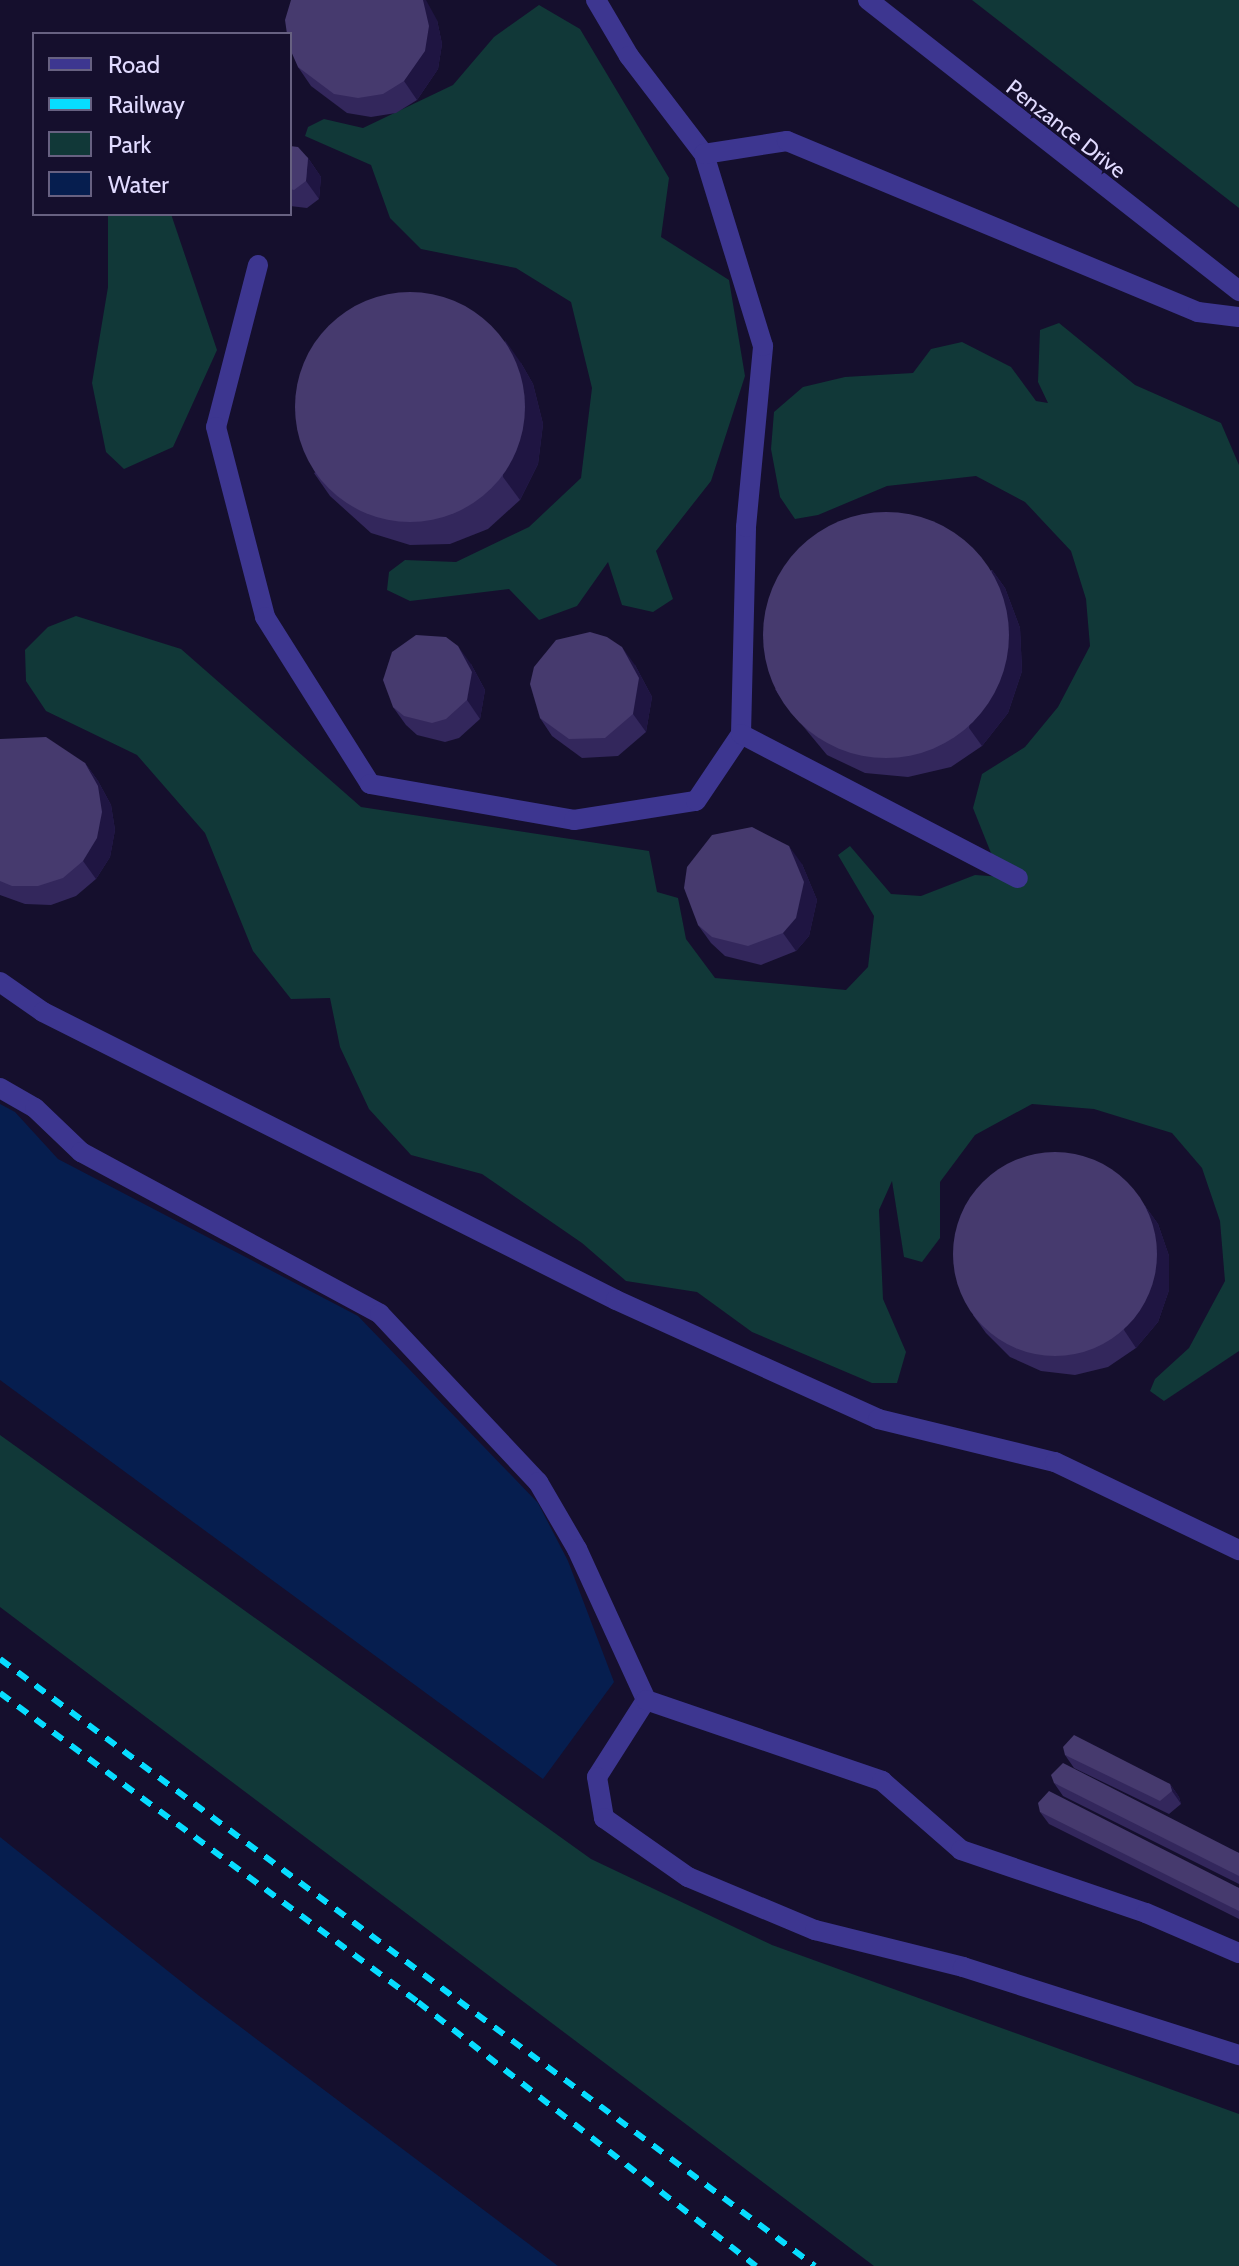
<!DOCTYPE html>
<style>
body{margin:0}
#map{position:relative;width:1239px;height:2266px;overflow:hidden;background:#150f2d;font-family:Cabin,sans-serif}
div>[style]{position:absolute}
[style*='--x']{left:calc(var(--x)*1px);top:calc(var(--y)*1px);width:calc(var(--w)*1px);rotate:calc(var(--a)*1deg)}
.green>*{inset:0;background:#113838}
.water>*{inset:0;background:#061e4f}
.service>*{height:20px;margin:-10px;padding:0 10px;transform-origin:10px;border-radius:10px;background:#3d3690}
.minor>*{height:20px;margin:-10px;padding:0 10px;transform-origin:10px;border-radius:10px;background:#3d3690}
.rail>*{height:6px;margin-top:-3px;transform-origin:0;background:repeating-linear-gradient(90deg,#07ddff 0 12px,transparent 0 22px)}
.wall>*{inset:0;background:#33275c}
.shaded-wall>*{inset:0;background:#1f1542}
.building>*{inset:0;background:#463a6e}
.round{border-radius:50%}
span{translate:-50% -50%;white-space:nowrap;text-align:center;line-height:1.15;-webkit-text-stroke:6px #150f2d;paint-order:stroke}
.street-label{font-size:22px;color:#e1dbff}
.legend{position:absolute;left:32px;top:32px;width:260px;height:184px;box-sizing:border-box;background:#150f2d;border:2px solid #676181;margin:0;padding:10px 14px;list-style:none;font-size:24px;color:#e1dbff}
.legend li{display:flex;align-items:center;gap:16px;height:40px}
.legend b{width:40px;border:2px solid #676181}
</style>
<div id="map">
<div class="green">
<i style="clip-path:polygon(972px 0,1239px 0,1239px 208px)"></i>
<i style="clip-path:polygon(539px 5px,580px 29px,669px 178px,661px 237px,729px 280px,745px 376px,711px 481px,656px 551px,673px 599px,653px 612px,622px 605px,608px 562px,577px 606px,539px 620px,509px 589px,410px 601px,387px 590px,389px 572px,405px 560px,456px 562px,529px 527px,581px 478px,592px 388px,571px 302px,516px 268px,421px 249px,390px 218px,371px 165px,305px 136px,308px 127px,324px 119px,363px 128px,453px 85px,494px 37px)"></i>
<i style="clip-path:polygon(108px 214px,171px 214px,217px 350px,173px 447px,124px 469px,106px 452px,92px 383px,108px 287px)"></i>
<i style="clip-path:polygon(1059px 323px,1135px 385px,1221px 423px,1239px 465px,1239px 1351px,1164px 1401px,1150px 1391px,1155px 1379px,1189px 1348px,1225px 1281px,1220px 1221px,1202px 1168px,1172px 1133px,1094px 1109px,1032px 1104px,975px 1135px,940px 1182px,940px 1238px,922px 1262px,904px 1257px,892px 1181px,879px 1210px,883px 1299px,906px 1352px,897px 1383px,872px 1383px,752px 1332px,697px 1292px,626px 1281px,582px 1243px,482px 1174px,411px 1155px,369px 1109px,340px 1047px,330px 998px,291px 999px,253px 951px,205px 833px,137px 755px,46px 711px,26px 681px,25px 650px,48px 627px,76px 616px,181px 649px,361px 807px,649px 851px,657px 892px,678px 898px,686px 939px,715px 978px,846px 990px,868px 967px,874px 916px,838px 855px,850px 846px,891px 894px,921px 896px,975px 875px,1017px 878px,991px 853px,973px 808px,982px 774px,1025px 747px,1058px 707px,1090px 646px,1086px 599px,1071px 551px,1025px 502px,976px 476px,887px 486px,818px 515px,795px 519px,780px 497px,771px 449px,774px 412px,803px 387px,845px 377px,913px 373px,931px 349px,962px 342px,1011px 367px,1036px 401px,1048px 403px,1038px 382px,1040px 330px)"></i>
<i style="clip-path:polygon(0 1435px,591px 1859px,772px 1945px,1239px 2114px,1239px 2266px,874px 2266px,0 1607px)"></i>
</div>
<div class="water">
<i style="clip-path:polygon(0 1104px,15px 1112px,58px 1159px,358px 1316px,538px 1503px,568px 1561px,614px 1682px,543px 1779px,0 1380px)"></i>
<i style="clip-path:polygon(0 1837px,198px 1995px,558px 2266px,0 2266px)"></i>
</div>
<div class="service">
<i style="--x:596;--y:0;--w:65;--a:59.5"></i>
<i style="--x:629;--y:56;--w:123;--a:52.6"></i>
<i style="--x:258;--y:265;--w:167;--a:104.5"></i>
<i style="--x:216;--y:427;--w:196;--a:75.5"></i>
<i style="--x:265;--y:617;--w:197;--a:57.8"></i>
<i style="--x:370;--y:784;--w:207;--a:10"></i>
<i style="--x:574;--y:820;--w:123;--a:-8.9"></i>
<i style="--x:696;--y:801;--w:81;--a:-56.1"></i>
<i style="--x:741;--y:734;--w:207;--a:-88.6"></i>
<i style="--x:746;--y:527;--w:182;--a:-84.6"></i>
<i style="--x:763;--y:346;--w:201;--a:-107.1"></i>
<i style="--x:704;--y:154;--w:84;--a:-8.9"></i>
<i style="--x:787;--y:141;--w:445;--a:22.6"></i>
<i style="--x:1198;--y:312;--w:41;--a:7"></i>
<i style="--x:741;--y:734;--w:312;--a:27.5"></i>
<i style="--x:0;--y:982;--w:52;--a:34.9"></i>
<i style="--x:43;--y:1012;--w:641;--a:26.68"></i>
<i style="--x:616;--y:1300;--w:288;--a:24.4"></i>
<i style="--x:878;--y:1419;--w:182;--a:13.7"></i>
<i style="--x:1055;--y:1462;--w:204;--a:25.6"></i>
<i style="--x:0;--y:1088;--w:40;--a:29.7"></i>
<i style="--x:35;--y:1108;--w:64;--a:43.7"></i>
<i style="--x:81;--y:1152;--w:340;--a:28.4"></i>
<i style="--x:380;--y:1314;--w:231;--a:46.8"></i>
<i style="--x:538;--y:1482;--w:78;--a:59.8"></i>
<i style="--x:577;--y:1549;--w:166;--a:65.4"></i>
<i style="--x:646;--y:1700;--w:91;--a:122.5"></i>
<i style="--x:597;--y:1777;--w:42;--a:80.3"></i>
<i style="--x:604;--y:1818;--w:103;--a:35.1"></i>
<i style="--x:688;--y:1877;--w:138;--a:22.7"></i>
<i style="--x:815;--y:1930;--w:153;--a:14"></i>
<i style="--x:963;--y:1967;--w:290;--a:17.7"></i>
<i style="--x:646;--y:1700;--w:250;--a:18.9"></i>
<i style="--x:882;--y:1781;--w:105;--a:41.1"></i>
<i style="--x:961;--y:1850;--w:195;--a:18.8"></i>
<i style="--x:1146;--y:1913;--w:101;--a:23.3"></i>
</div>
<div class="minor">
<i style="--x:868;--y:0;--w:472;--a:38.1"></i>
</div>
<div class="rail">
<i style="--x:0;--y:1659;--w:1016;--a:36.68"></i>
<i style="--x:0;--y:1693;--w:520;--a:36.47"></i>
<i style="--x:418;--y:2002;--w:429;--a:38"></i>
</div>
<div class="wall">
<i style="clip-path:polygon(437px 20px,442px 44px,438px 69px,417px 100px,396px 113px,371px 117px,347px 113px,311px 86px,298px 67px)"></i>
<i style="clip-path:polygon(290px 146px,308px 158px,321px 177px,319px 199px,307px 208px,290px 206px)"></i>
<i style="clip-path:polygon(521px 363px,533px 384px,543px 424px,538px 464px,520px 500px,488px 529px,450px 544px,410px 545px,371px 533px,330px 496px,314px 473px)"></i>
<i style="clip-path:polygon(992px 570px,1005px 588px,1020px 628px,1022px 671px,1008px 713px,982px 746px,951px 767px,908px 777px,865px 773px,827px 755px,788px 708px,775px 689px)"></i>
<i style="clip-path:polygon(471px 664px,485px 690px,480px 719px,459px 738px,445px 742px,417px 735px,406px 725px,393px 707px)"></i>
<i style="clip-path:polygon(635px 665px,652px 697px,646px 732px,618px 756px,582px 758px,552px 736px,540px 718px)"></i>
<i style="clip-path:polygon(0 739px,85px 763px,98px 781px,111px 805px,115px 830px,110px 857px,96px 879px,76px 896px,51px 905px,25px 904px,0 895px)"></i>
<i style="clip-path:polygon(802px 864px,817px 900px,809px 936px,796px 951px,761px 965px,725px 956px,711px 943px,698px 925px)"></i>
<i style="clip-path:polygon(1145px 1206px,1158px 1224px,1169px 1256px,1169px 1290px,1158px 1322px,1136px 1348px,1108px 1367px,1075px 1375px,1041px 1371px,1010px 1357px,986px 1333px,973px 1315px)"></i>
<i style="clip-path:polygon(1065px 1755px,1170px 1784px,1179px 1797px,1181px 1804px,1169px 1814px,1074px 1768px)"></i>
<i style="clip-path:polygon(1054px 1783px,1239px 1853px,1239px 1884px,1063px 1796px)"></i>
<i style="clip-path:polygon(1040px 1812px,1239px 1888px,1239px 1919px,1049px 1824px)"></i>
</div>
<div class="shaded-wall">
<i style="clip-path:polygon(423px 0,426px 0,437px 20px,442px 44px,438px 69px,417px 100px,404px 81px)"></i>
<i style="clip-path:polygon(308px 158px,321px 177px,319px 199px,306px 181px)"></i>
<i style="clip-path:polygon(505px 340px,521px 363px,533px 384px,543px 424px,538px 464px,520px 500px,503px 477px)"></i>
<i style="clip-path:polygon(992px 570px,1005px 588px,1020px 628px,1022px 671px,1008px 713px,982px 746px,969px 728px)"></i>
<i style="clip-path:polygon(458px 646px,471px 664px,485px 690px,480px 719px,467px 700px)"></i>
<i style="clip-path:polygon(622px 647px,635px 665px,652px 697px,646px 732px,633px 714px)"></i>
<i style="clip-path:polygon(85px 763px,98px 781px,111px 805px,115px 830px,110px 857px,96px 879px,83px 861px)"></i>
<i style="clip-path:polygon(789px 846px,802px 864px,817px 900px,809px 936px,796px 951px,783px 933px)"></i>
<i style="clip-path:polygon(1145px 1206px,1158px 1224px,1169px 1256px,1169px 1290px,1158px 1322px,1136px 1348px,1124px 1330px)"></i>
<i style="clip-path:polygon(1170px 1784px,1179px 1797px,1181px 1804px,1172px 1791px)"></i>
</div>
<div class="building">
<i style="clip-path:polygon(291px 0,423px 0,429px 26px,425px 51px,404px 81px,383px 94px,358px 98px,334px 94px,298px 67px,290px 49px,290px 34px,287px 34px,285px 20px)"></i>
<i style="clip-path:polygon(290px 146px,298px 147px,308px 158px,306px 181px,294px 190px,290px 189px)"></i>
<i class="round" style="left:295px;top:292px;width:230px;height:230px"></i>
<i class="round" style="left:763px;top:512px;width:246px;height:246px"></i>
<i style="clip-path:polygon(590px 632px,607px 637px,622px 647px,639px 678px,633px 714px,605px 738px,569px 739px,540px 718px,530px 684px,534px 667px,556px 640px)"></i>
<i style="clip-path:polygon(416px 635px,446px 637px,458px 646px,472px 672px,467px 700px,446px 719px,432px 723px,404px 716px,393px 707px,383px 680px,392px 652px)"></i>
<i style="clip-path:polygon(46px 737px,85px 763px,98px 786px,102px 812px,97px 838px,83px 861px,63px 878px,38px 886px,12px 886px,0 881px,0 739px)"></i>
<i style="clip-path:polygon(752px 827px,789px 846px,804px 882px,796px 918px,783px 933px,748px 946px,712px 937px,698px 925px,684px 888px,687px 867px,712px 835px)"></i>
<i class="round" style="left:953px;top:1152px;width:204px;height:204px"></i>
<i style="clip-path:polygon(1074px 1735px,1170px 1784px,1172px 1791px,1160px 1801px,1065px 1755px,1063px 1747px)"></i>
<i style="clip-path:polygon(1063px 1763px,1239px 1853px,1239px 1876px,1054px 1783px,1051px 1775px)"></i>
<i style="clip-path:polygon(1049px 1791px,1239px 1888px,1239px 1911px,1040px 1812px,1038px 1803px)"></i>
</div>
<div class="street-label">
<span style="left:1066px;top:129px;rotate:38deg">Penzance Drive</span>
</div>
<ul class="legend">
<li><b style="height:10px;background:#3d3690"></b>Road</li>
<li><b style="height:10px;background:#07ddff"></b>Railway</li>
<li><b style="height:22px;background:#113838"></b>Park</li>
<li><b style="height:22px;background:#061e4f"></b>Water</li>
</ul>
</div>
